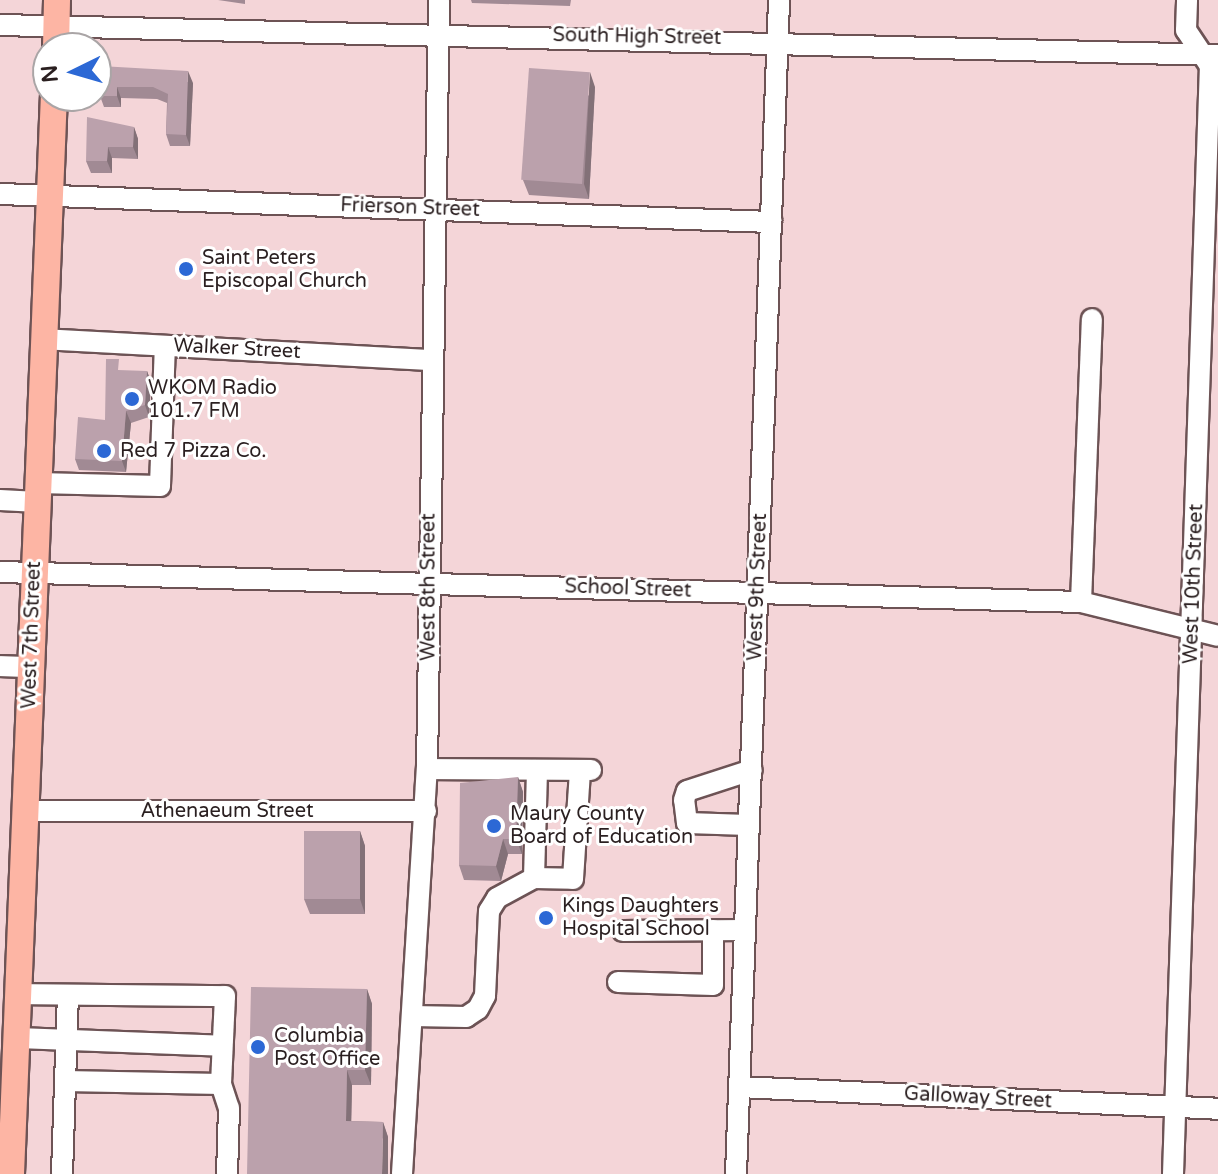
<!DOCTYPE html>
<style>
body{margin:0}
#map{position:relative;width:1218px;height:1174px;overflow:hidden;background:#f4d5d8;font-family:"Varela Round",sans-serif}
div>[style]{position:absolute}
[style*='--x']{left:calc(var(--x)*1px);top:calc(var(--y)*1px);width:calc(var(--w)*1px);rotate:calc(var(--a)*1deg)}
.roads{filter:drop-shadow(2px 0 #6d5355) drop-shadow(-2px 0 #6d5355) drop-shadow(0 2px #6d5355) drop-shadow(0 -2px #6d5355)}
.minor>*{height:20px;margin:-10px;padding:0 10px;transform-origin:10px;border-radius:10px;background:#fff}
.major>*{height:26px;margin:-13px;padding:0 13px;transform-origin:13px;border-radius:13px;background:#fdb5a4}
.wall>*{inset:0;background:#a18a94}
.shaded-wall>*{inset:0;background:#837178}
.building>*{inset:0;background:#bba1ac;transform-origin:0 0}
.dots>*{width:22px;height:22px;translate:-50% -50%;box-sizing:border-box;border:4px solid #fff;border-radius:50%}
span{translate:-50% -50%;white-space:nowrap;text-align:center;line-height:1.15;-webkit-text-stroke:6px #fff;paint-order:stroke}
.street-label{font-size:20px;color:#2a1f20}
.poi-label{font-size:20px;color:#2a1f20}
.left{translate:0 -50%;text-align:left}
.north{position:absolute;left:32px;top:32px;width:80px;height:80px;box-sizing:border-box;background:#fff;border:2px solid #aaa5a6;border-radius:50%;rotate:265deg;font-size:22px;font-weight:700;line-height:32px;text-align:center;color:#2a1f20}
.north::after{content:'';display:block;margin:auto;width:28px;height:36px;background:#2c68d5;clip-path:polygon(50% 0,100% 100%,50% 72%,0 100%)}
</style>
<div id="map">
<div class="roads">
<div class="minor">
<i style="--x:0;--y:25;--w:1218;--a:1.41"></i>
<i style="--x:0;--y:194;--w:772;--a:2.08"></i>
<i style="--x:42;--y:339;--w:391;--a:3.1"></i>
<i style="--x:38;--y:483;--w:122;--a:1.4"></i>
<i style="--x:160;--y:486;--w:140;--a:-88"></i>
<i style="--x:0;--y:500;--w:38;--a:3"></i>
<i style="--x:0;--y:572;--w:1081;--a:1.59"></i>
<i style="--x:1081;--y:602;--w:141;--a:13.9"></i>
<i style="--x:1081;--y:602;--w:283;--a:-87.8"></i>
<i style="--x:0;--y:666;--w:30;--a:2"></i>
<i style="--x:427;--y:769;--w:164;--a:0.3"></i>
<i style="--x:29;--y:811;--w:397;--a:0"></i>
<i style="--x:748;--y:825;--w:61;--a:-178.1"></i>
<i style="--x:687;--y:823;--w:23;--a:-97"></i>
<i style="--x:684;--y:800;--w:9;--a:-72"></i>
<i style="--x:687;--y:791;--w:68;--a:-17.9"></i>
<i style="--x:534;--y:878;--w:108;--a:-88.4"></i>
<i style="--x:623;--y:931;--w:121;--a:-0.5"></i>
<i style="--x:618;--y:982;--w:95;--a:1.8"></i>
<i style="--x:713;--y:985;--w:55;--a:-90"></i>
<i style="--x:20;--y:994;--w:205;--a:0.6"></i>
<i style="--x:225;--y:996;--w:88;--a:92.6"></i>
<i style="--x:221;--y:1084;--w:156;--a:-178.9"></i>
<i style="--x:412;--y:1016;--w:54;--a:1.1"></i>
<i style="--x:466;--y:1017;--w:14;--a:-34"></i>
<i style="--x:478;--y:1009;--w:15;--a:-62"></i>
<i style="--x:485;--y:996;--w:85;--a:-87.3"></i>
<i style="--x:489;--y:911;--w:15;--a:-58"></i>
<i style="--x:497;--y:898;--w:42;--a:-28.4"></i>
<i style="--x:534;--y:878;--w:39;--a:1"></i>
<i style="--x:573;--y:879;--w:109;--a:-86.3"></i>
<i style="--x:18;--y:1038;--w:204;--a:2.2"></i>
<i style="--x:221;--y:1084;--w:25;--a:72"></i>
<i style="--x:229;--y:1108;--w:66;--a:91.7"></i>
<i style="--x:739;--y:1087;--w:480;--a:2.6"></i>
<i style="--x:62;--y:1174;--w:177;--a:-88.1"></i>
<i style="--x:402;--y:1174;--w:406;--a:-86.5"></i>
<i style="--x:427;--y:769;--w:769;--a:-89.11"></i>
<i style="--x:736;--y:1174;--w:1175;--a:-87.9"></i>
<i style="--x:1173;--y:1174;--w:1109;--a:-88.09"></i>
<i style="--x:1210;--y:66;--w:43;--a:-123.7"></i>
<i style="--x:1186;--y:30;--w:30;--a:-88"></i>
</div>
<div class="major">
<i style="--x:56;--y:48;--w:48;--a:-88.8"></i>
<i style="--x:11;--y:1174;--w:1079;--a:-87.72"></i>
</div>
</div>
<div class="wall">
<i style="clip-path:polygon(218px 0,245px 0,245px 4px)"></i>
<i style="clip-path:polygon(471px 0,571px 0,570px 6px,472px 3px)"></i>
<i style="clip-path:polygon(100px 66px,193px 83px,190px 146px,170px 146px,166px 134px,167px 103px,157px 99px,121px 98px,121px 107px,104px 107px,100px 96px)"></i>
<i style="clip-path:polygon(595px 87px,589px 199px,529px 195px,523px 180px)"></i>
<i style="clip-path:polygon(134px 127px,138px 139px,138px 159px,112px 158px,112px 173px,91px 173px,86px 161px)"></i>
<i style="clip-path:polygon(147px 371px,151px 382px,149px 417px,131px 423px,126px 472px,79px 470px,75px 459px,105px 420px)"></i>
<i style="clip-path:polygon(518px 777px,523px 792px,522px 854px,508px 854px,501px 881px,464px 880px,459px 865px)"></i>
<i style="clip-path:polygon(360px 831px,365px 846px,365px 914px,310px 914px,304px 899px)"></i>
<i style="clip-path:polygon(367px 989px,372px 1004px,371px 1085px,352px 1085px,351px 1121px,383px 1122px,388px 1137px,247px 1174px)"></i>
</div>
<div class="shaded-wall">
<i style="clip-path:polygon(188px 71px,193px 83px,190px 146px,186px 135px)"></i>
<i style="clip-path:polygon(590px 72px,595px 87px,589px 199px,584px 184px)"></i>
<i style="clip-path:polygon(117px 87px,121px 98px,121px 107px,117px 96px)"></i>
<i style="clip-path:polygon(134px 127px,138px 139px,138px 159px,133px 147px)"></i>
<i style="clip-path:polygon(108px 147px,112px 158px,112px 173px,107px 161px)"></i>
<i style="clip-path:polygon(147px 371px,151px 382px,149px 417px,145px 405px)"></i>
<i style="clip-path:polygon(126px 411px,131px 423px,126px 472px,122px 461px)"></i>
<i style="clip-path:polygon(518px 777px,523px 792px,522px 854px,516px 839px)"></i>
<i style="clip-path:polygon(360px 831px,365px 846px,365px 914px,360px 899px)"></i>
<i style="clip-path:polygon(503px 839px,508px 854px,501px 881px,496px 866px)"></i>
<i style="clip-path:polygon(367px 989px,372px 1004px,371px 1085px,365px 1070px)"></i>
<i style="clip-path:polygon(347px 1070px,352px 1085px,351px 1136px,346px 1121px)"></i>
<i style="clip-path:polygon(383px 1122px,388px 1137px,388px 1174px,382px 1174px)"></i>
</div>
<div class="building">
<i style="clip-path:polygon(100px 66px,188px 71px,186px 135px,166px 134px,168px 94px,153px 87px,117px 87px,117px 96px,100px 96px)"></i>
<i style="left:529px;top:68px;width:61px;height:112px;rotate:4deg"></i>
<i style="clip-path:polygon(87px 117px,134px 127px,133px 147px,108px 147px,107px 161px,86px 161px)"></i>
<i style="clip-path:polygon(106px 359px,119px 359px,118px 370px,147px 371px,145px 405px,126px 411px,122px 461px,75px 459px,78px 417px,105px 420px)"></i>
<i style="clip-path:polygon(518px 777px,516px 839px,503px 839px,496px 866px,459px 865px,460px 783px)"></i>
<i style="left:304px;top:831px;width:56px;height:68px"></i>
<i style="clip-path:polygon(251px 987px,367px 989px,365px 1070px,347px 1070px,346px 1121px,383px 1122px,382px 1174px,247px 1174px)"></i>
</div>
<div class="dots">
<i style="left:186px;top:269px;background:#2c68d5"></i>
<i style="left:132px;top:399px;background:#2c68d5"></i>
<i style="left:104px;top:451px;background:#2c68d5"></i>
<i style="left:494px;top:826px;background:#2c68d5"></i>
<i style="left:546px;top:918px;background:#2c68d5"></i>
<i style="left:258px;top:1047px;background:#2c68d5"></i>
</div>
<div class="street-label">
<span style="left:637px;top:37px;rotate:1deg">South High Street</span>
<span style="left:410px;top:208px;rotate:2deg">Frierson Street</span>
<span style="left:237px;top:349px;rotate:3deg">Walker Street</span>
<span style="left:1194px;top:584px;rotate:-88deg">West 10th Street</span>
<span style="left:429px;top:587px;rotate:-90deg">West 8th Street</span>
<span style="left:758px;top:587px;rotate:-88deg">West 9th Street</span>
<span style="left:628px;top:589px;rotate:2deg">School Street</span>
<span style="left:32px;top:635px;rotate:-88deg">West 7th Street</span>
<span style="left:227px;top:811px">Athenaeum Street</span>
<span style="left:978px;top:1098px;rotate:3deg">Galloway Street</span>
</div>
<div class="poi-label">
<span class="left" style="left:202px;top:270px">Saint Peters<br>Episcopal Church</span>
<span class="left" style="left:148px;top:400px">WKOM Radio<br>101.7 FM</span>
<span class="left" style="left:120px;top:451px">Red 7 Pizza Co.</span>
<span class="left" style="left:510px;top:826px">Maury County<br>Board of Education</span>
<span class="left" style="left:562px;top:918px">Kings Daughters<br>Hospital School</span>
<span class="left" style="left:274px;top:1048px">Columbia<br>Post Office</span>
</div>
<div class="north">N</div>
</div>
